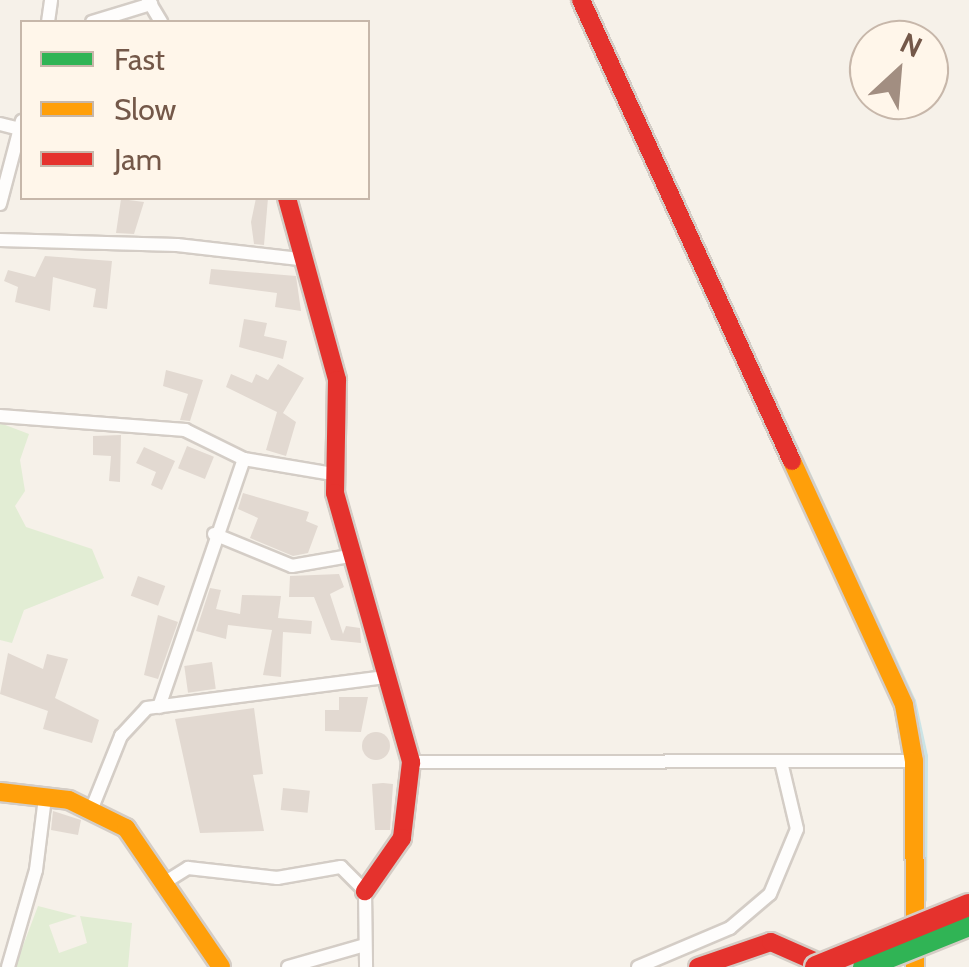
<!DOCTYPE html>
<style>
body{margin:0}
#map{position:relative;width:969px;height:967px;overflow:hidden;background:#f6f1e9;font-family:Cabin,sans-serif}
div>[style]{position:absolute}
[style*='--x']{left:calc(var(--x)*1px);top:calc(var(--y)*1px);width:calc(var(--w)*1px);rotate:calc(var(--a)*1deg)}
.green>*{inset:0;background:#e2edd4}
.stream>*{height:4px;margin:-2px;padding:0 2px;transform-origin:2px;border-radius:2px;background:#cbe4e6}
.building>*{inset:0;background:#e2d9d1;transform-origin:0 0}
.round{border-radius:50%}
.roads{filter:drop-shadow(2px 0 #d4cdc6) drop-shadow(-2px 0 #d4cdc6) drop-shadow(0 2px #d4cdc6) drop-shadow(0 -2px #d4cdc6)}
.street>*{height:12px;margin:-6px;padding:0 6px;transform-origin:6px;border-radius:6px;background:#fefdfc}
.slow>*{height:18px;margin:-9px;padding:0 9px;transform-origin:9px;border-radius:9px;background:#ff9f0a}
.jam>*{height:18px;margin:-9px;padding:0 9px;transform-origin:9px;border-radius:9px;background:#e5322d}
.bridges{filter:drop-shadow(2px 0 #d5ccc5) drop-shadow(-2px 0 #d5ccc5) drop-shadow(0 2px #d5ccc5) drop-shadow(0 -2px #d5ccc5)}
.fast-bridge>*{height:22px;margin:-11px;padding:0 11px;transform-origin:11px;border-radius:11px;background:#30b455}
.jam-bridge>*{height:22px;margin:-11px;padding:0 11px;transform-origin:11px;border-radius:11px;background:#e5322d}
span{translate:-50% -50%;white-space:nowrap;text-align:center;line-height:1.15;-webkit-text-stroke:10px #fff6ea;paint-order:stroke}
.legend{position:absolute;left:20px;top:20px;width:350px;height:180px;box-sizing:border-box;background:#fff6ea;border:2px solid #c7b7aa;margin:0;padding:12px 18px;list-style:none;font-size:30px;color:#745849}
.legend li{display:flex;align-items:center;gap:20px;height:50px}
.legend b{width:50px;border:2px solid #c7b7aa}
.north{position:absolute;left:849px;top:20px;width:100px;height:100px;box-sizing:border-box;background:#fff6ea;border:2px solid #c7b7aa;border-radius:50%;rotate:26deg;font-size:28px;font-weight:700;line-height:40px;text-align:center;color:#745849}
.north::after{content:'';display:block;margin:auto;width:35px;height:45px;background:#a28e81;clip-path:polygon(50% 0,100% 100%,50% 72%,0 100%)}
</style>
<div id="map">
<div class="green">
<i style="clip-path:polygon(0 423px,29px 434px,20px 460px,25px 491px,15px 506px,26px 527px,92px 549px,104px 578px,24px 610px,12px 643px,0 640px)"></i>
<i style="clip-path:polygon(38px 906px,77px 916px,49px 925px,59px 953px,87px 943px,80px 916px,132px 923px,128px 967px,15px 967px)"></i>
</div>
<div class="stream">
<i style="--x:636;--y:100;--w:662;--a:65.18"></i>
<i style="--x:914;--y:701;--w:56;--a:77.7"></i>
<i style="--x:926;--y:756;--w:144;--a:90.4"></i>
</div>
<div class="building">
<i style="clip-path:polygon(256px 198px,268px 198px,264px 245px,254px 244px,251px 222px)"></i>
<i style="clip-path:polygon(121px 199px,144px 202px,134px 234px,116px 233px)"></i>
<i style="clip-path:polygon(45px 256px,112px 261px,107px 309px,93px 307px,96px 289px,53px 277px,50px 311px,15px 302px,18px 287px,4px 281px,8px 270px,35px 277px)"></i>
<i style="clip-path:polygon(211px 269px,296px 276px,301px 311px,275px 307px,277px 293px,209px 284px)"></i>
<i style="clip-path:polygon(244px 319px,267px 323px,264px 336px,287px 341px,283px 359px,239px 347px)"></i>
<i style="clip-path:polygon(278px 364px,304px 378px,283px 413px,296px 422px,286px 456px,266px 450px,277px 412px,226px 387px,231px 374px,252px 383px,256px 374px,268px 380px)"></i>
<i style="clip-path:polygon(166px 370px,203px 380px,190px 421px,180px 420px,188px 394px,163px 386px)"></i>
<i style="clip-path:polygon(121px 435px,120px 482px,109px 481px,111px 456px,93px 455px,93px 436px)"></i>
<i style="left:187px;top:446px;width:29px;height:24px;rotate:22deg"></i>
<i style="clip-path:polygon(144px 447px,175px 461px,162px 490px,151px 485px,156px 472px,136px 463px)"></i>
<i style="clip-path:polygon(243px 493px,309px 512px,306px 521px,318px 526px,308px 553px,293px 556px,250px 538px,258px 518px,238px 509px)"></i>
<i style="clip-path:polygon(339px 574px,344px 587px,330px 594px,343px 634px,346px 626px,360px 628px,361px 643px,331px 640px,314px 597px,289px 597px,290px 576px)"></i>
<i style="left:138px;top:576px;width:29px;height:21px;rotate:20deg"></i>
<i style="clip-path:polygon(210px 588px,221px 590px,216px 609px,240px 614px,242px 595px,281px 596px,278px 618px,312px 621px,311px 634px,283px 632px,281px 677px,263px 675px,272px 630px,228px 625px,226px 639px,196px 631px)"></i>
<i style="clip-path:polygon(158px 615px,178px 622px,158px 679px,144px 675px)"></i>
<i style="clip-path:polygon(8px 653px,43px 669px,47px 654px,68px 659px,55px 698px,99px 720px,92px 743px,43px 729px,48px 711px,0 694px)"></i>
<i style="left:212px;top:662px;width:27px;height:28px;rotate:82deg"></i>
<i style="clip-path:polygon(339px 697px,368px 697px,361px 732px,325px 731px,325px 710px,339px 710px)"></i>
<i style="clip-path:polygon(254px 708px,263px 774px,253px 775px,264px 831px,200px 833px,175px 719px)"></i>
<i class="round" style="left:362px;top:732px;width:28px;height:28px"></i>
<i style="clip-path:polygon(383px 783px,393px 784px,390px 830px,375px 830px,372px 784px)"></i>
<i style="left:283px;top:788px;width:27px;height:22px;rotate:6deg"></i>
<i style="clip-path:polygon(53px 811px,81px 820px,78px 835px,51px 830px)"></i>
</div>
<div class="roads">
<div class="street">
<i style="--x:148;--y:0;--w:26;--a:59"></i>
<i style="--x:48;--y:22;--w:22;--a:-82"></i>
<i style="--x:92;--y:22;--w:62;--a:-17"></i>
<i style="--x:0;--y:124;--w:21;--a:14"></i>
<i style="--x:0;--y:204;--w:86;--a:-75.2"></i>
<i style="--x:0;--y:240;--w:177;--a:1.6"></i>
<i style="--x:177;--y:245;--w:123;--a:6.5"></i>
<i style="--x:0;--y:416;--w:186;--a:4.3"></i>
<i style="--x:185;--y:430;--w:66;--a:26.2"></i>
<i style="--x:244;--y:459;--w:90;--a:9.6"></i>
<i style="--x:214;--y:534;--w:84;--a:22.3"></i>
<i style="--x:292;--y:566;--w:64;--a:-9.9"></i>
<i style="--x:159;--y:707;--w:262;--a:-71.1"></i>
<i style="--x:411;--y:762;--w:503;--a:-0.11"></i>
<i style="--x:92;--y:808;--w:78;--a:-68.1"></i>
<i style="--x:121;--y:736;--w:38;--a:-47"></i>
<i style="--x:147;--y:708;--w:240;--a:-7.4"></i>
<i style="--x:167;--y:881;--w:25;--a:-32"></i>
<i style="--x:188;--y:868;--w:90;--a:6.4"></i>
<i style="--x:277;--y:878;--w:65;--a:-9.8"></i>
<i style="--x:341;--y:867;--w:34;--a:45"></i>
<i style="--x:365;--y:891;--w:76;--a:89.2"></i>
<i style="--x:8;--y:967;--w:101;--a:-73.9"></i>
<i style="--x:36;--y:870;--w:73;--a:-82.9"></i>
<i style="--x:288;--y:967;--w:80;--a:-15.9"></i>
<i style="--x:638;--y:967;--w:100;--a:-23"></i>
<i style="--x:730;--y:928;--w:52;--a:-40.4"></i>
<i style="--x:770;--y:894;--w:70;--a:-67.4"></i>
<i style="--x:797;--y:829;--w:69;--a:-103.4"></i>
</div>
<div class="slow">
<i style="--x:792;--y:461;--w:268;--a:65.3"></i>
<i style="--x:904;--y:705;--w:57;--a:79.9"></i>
<i style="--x:914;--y:761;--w:206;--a:89.7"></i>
<i style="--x:0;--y:792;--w:69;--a:6.6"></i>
<i style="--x:69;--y:800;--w:64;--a:26.2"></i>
<i style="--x:126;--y:828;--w:168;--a:55.6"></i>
</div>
<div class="jam">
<i style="--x:581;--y:0;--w:507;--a:65.41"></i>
<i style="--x:287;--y:198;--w:189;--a:74.6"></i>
<i style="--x:337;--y:380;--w:113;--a:91"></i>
<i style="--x:335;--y:493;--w:280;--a:74.2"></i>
<i style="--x:411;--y:762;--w:77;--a:96.8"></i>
<i style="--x:402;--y:838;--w:65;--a:124.9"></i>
<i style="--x:698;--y:967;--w:77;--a:-18.9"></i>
<i style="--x:771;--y:942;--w:62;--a:23.7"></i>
</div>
</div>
<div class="bridges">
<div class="fast-bridge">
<i style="--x:864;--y:967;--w:113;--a:-21.8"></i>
</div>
<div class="jam-bridge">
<i style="--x:816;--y:967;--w:165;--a:-22.1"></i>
</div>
</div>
<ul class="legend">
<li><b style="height:12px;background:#30b455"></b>Fast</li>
<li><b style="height:12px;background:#ff9f0a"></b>Slow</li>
<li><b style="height:12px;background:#e5322d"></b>Jam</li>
</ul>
<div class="north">N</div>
</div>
